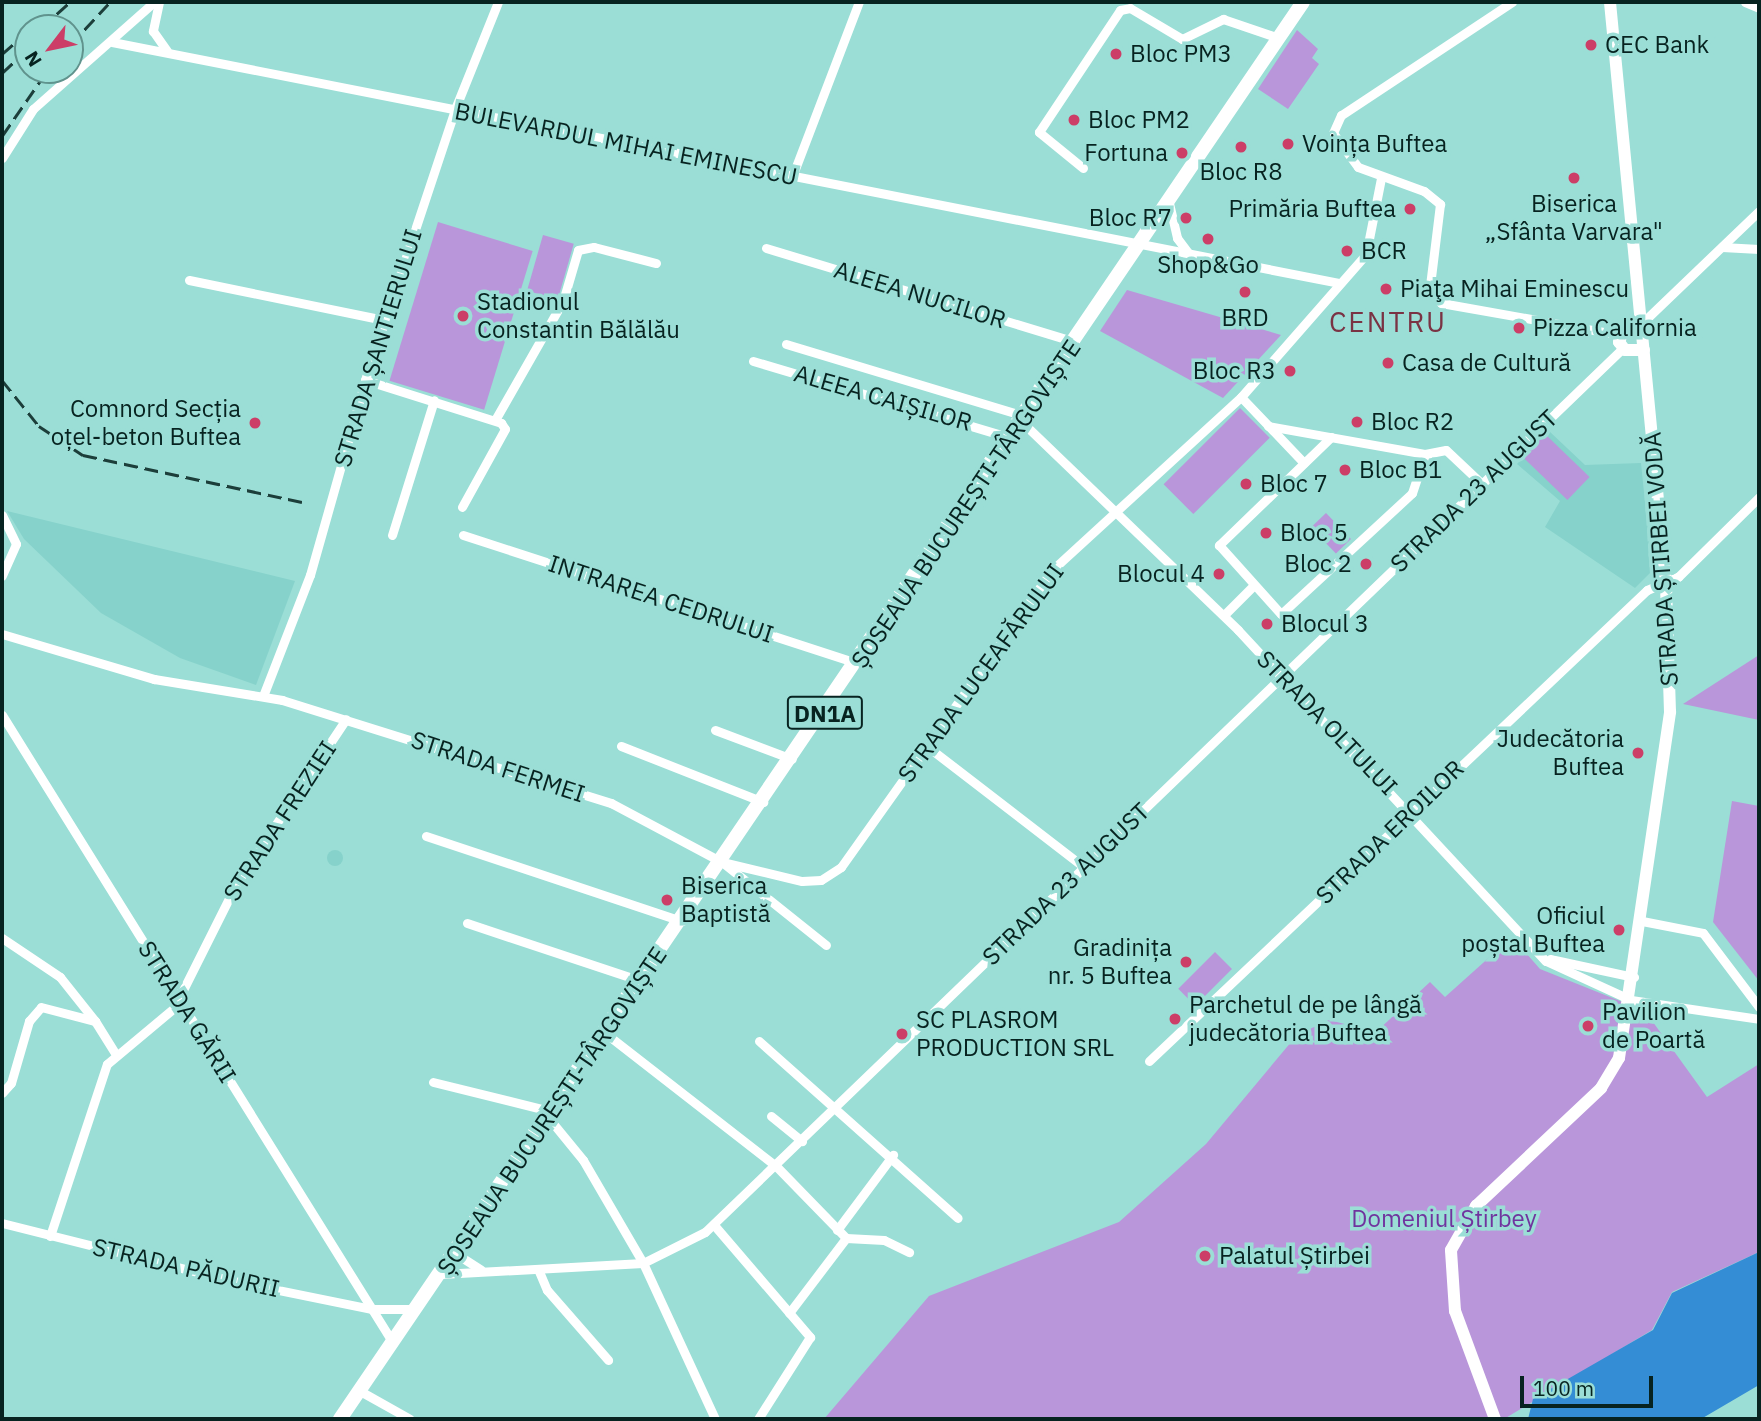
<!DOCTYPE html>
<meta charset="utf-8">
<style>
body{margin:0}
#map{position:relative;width:1761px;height:1421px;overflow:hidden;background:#9bded6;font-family:"IBM Plex Sans",sans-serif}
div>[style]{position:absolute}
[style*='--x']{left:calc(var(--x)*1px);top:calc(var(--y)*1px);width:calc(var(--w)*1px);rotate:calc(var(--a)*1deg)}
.built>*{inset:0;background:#86d2cb}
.round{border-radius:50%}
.green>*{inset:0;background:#b996da;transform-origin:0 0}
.water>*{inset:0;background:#348dd5}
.street>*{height:9px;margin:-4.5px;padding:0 4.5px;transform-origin:4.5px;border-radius:4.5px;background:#fff}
.secondary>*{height:12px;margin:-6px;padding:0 6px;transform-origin:6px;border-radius:6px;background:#fff}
.primary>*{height:14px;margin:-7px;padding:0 7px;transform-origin:7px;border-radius:7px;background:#fff}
.rail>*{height:2.5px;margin-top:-1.25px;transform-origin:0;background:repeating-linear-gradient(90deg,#1c3e3a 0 14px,transparent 0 21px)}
.dots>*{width:19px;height:19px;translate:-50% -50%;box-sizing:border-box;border:4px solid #9bded6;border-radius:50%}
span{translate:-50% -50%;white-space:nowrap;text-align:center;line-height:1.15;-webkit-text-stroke:7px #9bded6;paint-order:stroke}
.shield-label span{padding:2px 5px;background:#9bded6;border:2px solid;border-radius:5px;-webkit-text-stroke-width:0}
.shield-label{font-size:23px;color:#072320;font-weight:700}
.poi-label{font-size:24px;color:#072320}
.left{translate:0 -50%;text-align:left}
.right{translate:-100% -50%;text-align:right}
.street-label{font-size:24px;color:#072320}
.park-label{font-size:24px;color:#70349e}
.quarter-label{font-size:28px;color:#7a3344;letter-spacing:2px}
.frame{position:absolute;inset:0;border:4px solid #072320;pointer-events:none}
.north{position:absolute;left:14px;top:14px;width:70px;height:70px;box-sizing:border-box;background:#9bded6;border:2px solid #60938d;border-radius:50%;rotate:238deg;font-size:19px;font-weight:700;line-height:28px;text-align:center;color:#072320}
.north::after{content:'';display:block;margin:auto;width:24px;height:32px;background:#cc3e67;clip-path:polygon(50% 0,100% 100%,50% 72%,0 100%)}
.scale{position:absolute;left:1520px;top:1376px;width:133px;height:32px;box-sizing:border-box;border:4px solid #072320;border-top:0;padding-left:9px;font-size:21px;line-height:24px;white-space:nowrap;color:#072320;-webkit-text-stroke:5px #9bded6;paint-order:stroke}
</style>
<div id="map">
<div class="built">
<i style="clip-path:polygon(1549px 431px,1585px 465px,1641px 463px,1652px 571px,1635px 588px,1545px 527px,1560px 501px,1517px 464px)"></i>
<i style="clip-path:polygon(7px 511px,295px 581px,256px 685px,180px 658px,101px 613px,24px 539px)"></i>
<i class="round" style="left:327px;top:850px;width:16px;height:16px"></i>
</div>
<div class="green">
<i style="clip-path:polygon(1297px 30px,1318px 49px,1312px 58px,1319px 64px,1288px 109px,1258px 89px)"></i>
<i style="left:438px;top:222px;width:99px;height:166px;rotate:17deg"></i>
<i style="left:543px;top:235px;width:32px;height:58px;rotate:16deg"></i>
<i style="clip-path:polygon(1127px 290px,1281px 335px,1223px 398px,1100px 331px)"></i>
<i style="left:1240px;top:408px;width:42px;height:108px;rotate:45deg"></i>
<i style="left:1545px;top:434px;width:62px;height:32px;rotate:44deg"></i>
<i style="left:1326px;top:513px;width:36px;height:21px;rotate:46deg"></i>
<i style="clip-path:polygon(1759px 655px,1759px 720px,1683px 704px)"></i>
<i style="clip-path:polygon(1732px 801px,1759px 806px,1759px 981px,1713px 922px)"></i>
<i style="clip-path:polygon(1512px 937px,1540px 969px,1645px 1011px,1707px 1097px,1759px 1064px,1759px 1252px,1672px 1292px,1652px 1330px,1504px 1419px,824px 1419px,929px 1296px,1119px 1222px,1206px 1144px,1297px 1035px,1329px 1020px,1376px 1032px,1430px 982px,1445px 997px)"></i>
<i style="left:1215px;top:952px;width:24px;height:52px;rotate:45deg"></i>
</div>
<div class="water">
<i style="clip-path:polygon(1759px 1252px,1759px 1385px,1701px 1419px,1528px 1419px,1533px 1399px,1653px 1330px,1672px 1293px)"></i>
</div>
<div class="street">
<i style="--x:159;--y:2;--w:30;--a:102"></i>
<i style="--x:153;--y:31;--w:24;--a:55"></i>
<i style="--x:1512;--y:2;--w:205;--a:146.5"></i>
<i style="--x:1341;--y:115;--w:20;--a:114"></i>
<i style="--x:1333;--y:133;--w:42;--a:53.7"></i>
<i style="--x:1358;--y:167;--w:70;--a:20"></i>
<i style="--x:1424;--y:191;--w:21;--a:39"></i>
<i style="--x:1440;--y:204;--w:83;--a:97"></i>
<i style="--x:1430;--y:286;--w:20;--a:57"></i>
<i style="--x:1441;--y:303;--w:182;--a:10.1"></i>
<i style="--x:1745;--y:2;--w:15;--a:23"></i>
<i style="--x:112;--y:42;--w:1250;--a:11.11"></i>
<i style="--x:2;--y:158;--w:58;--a:-57.7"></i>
<i style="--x:33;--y:109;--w:162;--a:-41.5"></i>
<i style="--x:1083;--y:168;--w:57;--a:-140.7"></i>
<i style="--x:1039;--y:132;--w:146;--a:-56.4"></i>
<i style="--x:1120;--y:10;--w:10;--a:-11"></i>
<i style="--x:1130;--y:8;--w:61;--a:30.8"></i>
<i style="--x:1182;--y:39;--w:46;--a:-26"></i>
<i style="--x:1223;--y:19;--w:59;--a:18.7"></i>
<i style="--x:792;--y:177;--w:187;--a:-69.1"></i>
<i style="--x:1169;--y:203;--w:36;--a:77"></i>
<i style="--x:1177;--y:238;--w:20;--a:53"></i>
<i style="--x:1722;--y:247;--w:37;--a:3"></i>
<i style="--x:766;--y:248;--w:323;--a:16.9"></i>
<i style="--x:189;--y:280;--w:199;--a:11.6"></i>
<i style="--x:1641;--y:324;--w:163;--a:-43.8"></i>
<i style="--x:786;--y:344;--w:250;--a:16.8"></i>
<i style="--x:753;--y:361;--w:270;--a:16.6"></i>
<i style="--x:365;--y:380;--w:143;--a:17.5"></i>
<i style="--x:501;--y:423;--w:7;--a:56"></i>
<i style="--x:505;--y:429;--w:89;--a:118.9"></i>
<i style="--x:1241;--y:397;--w:91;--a:46.3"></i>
<i style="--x:495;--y:420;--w:137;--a:-60.3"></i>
<i style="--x:563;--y:301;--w:53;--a:-73.6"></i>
<i style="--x:578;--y:250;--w:16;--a:-11"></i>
<i style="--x:594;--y:247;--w:64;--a:14.5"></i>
<i style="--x:1022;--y:422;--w:300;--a:43.9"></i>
<i style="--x:1238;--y:630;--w:452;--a:47.1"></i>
<i style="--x:1546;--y:961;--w:94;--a:24.6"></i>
<i style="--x:1631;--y:1000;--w:129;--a:8.4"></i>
<i style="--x:1268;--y:426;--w:159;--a:10.1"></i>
<i style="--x:1425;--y:454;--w:21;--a:-11"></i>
<i style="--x:1446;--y:450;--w:50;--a:43.4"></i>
<i style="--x:1331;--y:437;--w:156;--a:136"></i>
<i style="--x:1219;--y:545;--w:93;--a:48.1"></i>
<i style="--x:1281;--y:614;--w:178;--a:-42.7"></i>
<i style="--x:1412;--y:493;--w:41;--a:-71.6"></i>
<i style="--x:2;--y:515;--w:32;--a:64"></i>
<i style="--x:16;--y:544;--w:35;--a:114"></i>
<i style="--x:392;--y:535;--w:141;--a:-72.7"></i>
<i style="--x:463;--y:535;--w:414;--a:18"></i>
<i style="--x:1224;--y:615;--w:41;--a:-45"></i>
<i style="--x:2;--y:634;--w:159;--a:16.5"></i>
<i style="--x:154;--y:679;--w:130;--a:9.3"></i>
<i style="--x:282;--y:700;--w:345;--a:17.4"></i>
<i style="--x:611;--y:803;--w:126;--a:28"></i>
<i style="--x:722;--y:862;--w:133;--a:38.6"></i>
<i style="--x:263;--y:696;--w:130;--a:-68.8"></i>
<i style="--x:310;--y:575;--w:203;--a:-74.2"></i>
<i style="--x:365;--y:380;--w:286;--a:-71.6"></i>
<i style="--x:455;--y:109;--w:115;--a:-68.1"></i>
<i style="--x:2;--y:715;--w:740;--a:58.09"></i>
<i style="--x:715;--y:730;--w:82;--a:20.6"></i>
<i style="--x:621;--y:746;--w:153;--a:21.5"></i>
<i style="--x:928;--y:747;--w:197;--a:37.6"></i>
<i style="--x:426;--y:836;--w:270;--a:18.4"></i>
<i style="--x:722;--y:862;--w:82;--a:13.4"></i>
<i style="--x:802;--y:881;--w:19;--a:-3"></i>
<i style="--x:821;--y:880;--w:24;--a:-33"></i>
<i style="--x:841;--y:867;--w:363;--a:-54.6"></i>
<i style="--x:1051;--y:571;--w:258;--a:-42.5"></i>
<i style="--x:1241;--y:397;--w:190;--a:-48.8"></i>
<i style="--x:1366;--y:254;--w:77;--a:-78.8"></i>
<i style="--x:1642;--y:921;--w:62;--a:11.1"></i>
<i style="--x:1703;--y:933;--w:93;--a:52.9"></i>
<i style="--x:467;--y:923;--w:183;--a:18.4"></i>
<i style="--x:2;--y:938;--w:70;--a:33.9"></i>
<i style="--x:60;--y:977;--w:56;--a:51.5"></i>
<i style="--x:1550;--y:959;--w:86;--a:12.1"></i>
<i style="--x:605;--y:1033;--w:217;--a:37.9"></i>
<i style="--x:776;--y:1166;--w:100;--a:45.8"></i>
<i style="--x:846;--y:1238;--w:94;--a:127.2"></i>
<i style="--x:759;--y:1041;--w:266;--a:41.7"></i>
<i style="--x:1149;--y:1061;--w:685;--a:-43.4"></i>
<i style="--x:1647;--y:590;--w:34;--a:-23"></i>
<i style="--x:1678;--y:577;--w:114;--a:-44.6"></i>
<i style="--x:433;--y:1082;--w:121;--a:13.9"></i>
<i style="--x:2;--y:1093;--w:13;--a:-48"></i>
<i style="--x:11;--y:1083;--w:65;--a:-73.8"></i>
<i style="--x:29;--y:1021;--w:18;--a:-49"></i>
<i style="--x:41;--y:1007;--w:56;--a:14.5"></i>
<i style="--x:95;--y:1021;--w:39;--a:58"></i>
<i style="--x:547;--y:1116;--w:57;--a:50.7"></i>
<i style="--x:583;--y:1160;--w:119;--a:59.8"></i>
<i style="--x:643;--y:1263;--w:172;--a:65.2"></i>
<i style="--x:771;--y:1116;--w:40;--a:39"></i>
<i style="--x:2;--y:1223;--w:234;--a:14.1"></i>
<i style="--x:229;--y:1280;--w:146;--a:11.5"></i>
<i style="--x:372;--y:1309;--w:43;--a:0"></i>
<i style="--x:714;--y:1225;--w:148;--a:49.4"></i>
<i style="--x:810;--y:1337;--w:97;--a:122.4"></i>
<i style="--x:837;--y:1230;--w:94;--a:-53.3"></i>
<i style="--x:50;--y:1236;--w:181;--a:-71.7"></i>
<i style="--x:107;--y:1064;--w:87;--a:-39.9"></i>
<i style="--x:174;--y:1008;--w:139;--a:-63.4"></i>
<i style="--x:236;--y:884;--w:198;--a:-56.3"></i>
<i style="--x:846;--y:1238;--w:38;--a:3"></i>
<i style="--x:884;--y:1240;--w:28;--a:26"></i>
<i style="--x:455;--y:1253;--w:31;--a:33"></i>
<i style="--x:538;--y:1269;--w:23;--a:67"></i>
<i style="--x:547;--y:1290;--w:93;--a:48.9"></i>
<i style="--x:441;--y:1274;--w:202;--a:-3.1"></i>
<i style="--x:643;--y:1263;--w:69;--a:-26.6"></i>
<i style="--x:705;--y:1232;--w:1274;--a:-43.92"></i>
<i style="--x:360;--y:1391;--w:57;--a:29.2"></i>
</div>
<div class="secondary">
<i style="--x:1641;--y:324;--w:18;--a:164"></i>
<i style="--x:1624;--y:329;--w:14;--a:111"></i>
<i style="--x:1619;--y:342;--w:10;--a:53"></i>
<i style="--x:1625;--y:350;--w:19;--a:0"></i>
<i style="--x:1495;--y:1419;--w:115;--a:-110.3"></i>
<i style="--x:1455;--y:1311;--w:61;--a:-93.8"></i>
<i style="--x:1451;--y:1250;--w:51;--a:-60.4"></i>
<i style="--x:1476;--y:1206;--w:172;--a:-43.3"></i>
<i style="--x:1601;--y:1088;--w:35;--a:-59"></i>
<i style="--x:1619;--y:1058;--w:350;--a:-81.6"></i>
<i style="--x:1670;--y:712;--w:129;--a:-91.8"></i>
<i style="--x:1666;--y:583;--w:584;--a:-95.51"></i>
</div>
<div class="primary">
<i style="--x:340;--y:1419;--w:1713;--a:-55.8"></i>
</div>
<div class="rail">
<i style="--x:41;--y:28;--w:39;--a:-42"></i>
<i style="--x:70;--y:45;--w:59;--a:-47.1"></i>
<i style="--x:2;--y:54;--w:35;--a:-41"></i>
<i style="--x:2;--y:73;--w:35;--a:-43"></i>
<i style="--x:2;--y:136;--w:79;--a:-55.3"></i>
<i style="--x:2;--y:380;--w:59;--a:51.2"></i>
<i style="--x:39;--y:426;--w:53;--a:33.4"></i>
<i style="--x:83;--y:455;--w:224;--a:12.1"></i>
</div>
<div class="dots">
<i style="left:1591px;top:45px;background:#cc3e67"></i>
<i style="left:1116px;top:54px;background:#cc3e67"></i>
<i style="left:1074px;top:120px;background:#cc3e67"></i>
<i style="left:1288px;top:144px;background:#cc3e67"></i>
<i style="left:1241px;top:147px;background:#cc3e67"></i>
<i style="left:1182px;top:153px;background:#cc3e67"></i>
<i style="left:1574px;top:178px;background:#cc3e67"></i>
<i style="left:1410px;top:209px;background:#cc3e67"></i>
<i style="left:1186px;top:218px;background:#cc3e67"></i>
<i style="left:1208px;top:239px;background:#cc3e67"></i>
<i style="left:1347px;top:251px;background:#cc3e67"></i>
<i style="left:1386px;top:289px;background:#cc3e67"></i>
<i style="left:1245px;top:292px;background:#cc3e67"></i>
<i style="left:463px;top:316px;background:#cc3e67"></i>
<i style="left:1519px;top:328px;background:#cc3e67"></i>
<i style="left:1388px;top:363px;background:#cc3e67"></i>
<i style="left:1290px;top:371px;background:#cc3e67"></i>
<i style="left:1357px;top:422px;background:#cc3e67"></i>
<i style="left:255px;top:423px;background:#cc3e67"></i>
<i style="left:1345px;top:470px;background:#cc3e67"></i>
<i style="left:1246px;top:484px;background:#cc3e67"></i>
<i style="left:1266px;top:533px;background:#cc3e67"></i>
<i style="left:1366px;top:564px;background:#cc3e67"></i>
<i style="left:1219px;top:574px;background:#cc3e67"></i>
<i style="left:1267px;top:624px;background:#cc3e67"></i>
<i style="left:1638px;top:753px;background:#cc3e67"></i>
<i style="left:667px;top:900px;background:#cc3e67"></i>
<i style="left:1619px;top:930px;background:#cc3e67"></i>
<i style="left:1186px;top:962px;background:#cc3e67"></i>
<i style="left:1175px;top:1019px;background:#cc3e67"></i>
<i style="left:1588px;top:1026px;background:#cc3e67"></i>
<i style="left:902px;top:1034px;background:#cc3e67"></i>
<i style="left:1205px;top:1256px;background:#cc3e67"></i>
</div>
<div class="shield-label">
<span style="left:825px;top:713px">DN1A</span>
</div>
<div class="poi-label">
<span class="left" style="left:1605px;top:45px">CEC Bank</span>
<span class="left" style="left:1130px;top:54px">Bloc PM3</span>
<span class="left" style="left:1088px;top:120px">Bloc PM2</span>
<span class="left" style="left:1302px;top:144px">Voința Buftea</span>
<span class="right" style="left:1168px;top:153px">Fortuna</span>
<span style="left:1241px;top:172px">Bloc R8</span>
<span style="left:1574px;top:218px">Biserica<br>„Sfânta Varvara"</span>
<span class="right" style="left:1396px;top:209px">Primăria Buftea</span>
<span class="right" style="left:1172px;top:218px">Bloc R7</span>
<span class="left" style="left:1361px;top:251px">BCR</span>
<span style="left:1208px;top:265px">Shop&amp;Go</span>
<span class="left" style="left:1400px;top:289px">Piaţa Mihai Eminescu</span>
<span class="left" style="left:477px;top:316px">Stadionul<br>Constantin Bălălău</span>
<span style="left:1245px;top:318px">BRD</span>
<span class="left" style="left:1533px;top:328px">Pizza California</span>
<span class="left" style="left:1402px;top:363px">Casa de Cultură</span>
<span class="right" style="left:1276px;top:371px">Bloc R3</span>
<span class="right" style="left:241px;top:423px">Comnord Secția<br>oțel-beton Buftea</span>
<span class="left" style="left:1371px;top:422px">Bloc R2</span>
<span class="left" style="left:1359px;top:470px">Bloc B1</span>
<span class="left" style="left:1260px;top:484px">Bloc 7</span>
<span class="left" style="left:1280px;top:533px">Bloc 5</span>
<span class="right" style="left:1352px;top:564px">Bloc 2</span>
<span class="right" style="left:1205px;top:574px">Blocul 4</span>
<span class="left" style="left:1281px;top:624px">Blocul 3</span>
<span class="right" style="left:1624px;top:753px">Judecătoria<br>Buftea</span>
<span class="left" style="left:681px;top:900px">Biserica<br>Baptistă</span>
<span class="right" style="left:1605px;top:930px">Oficiul<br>poștal Buftea</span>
<span class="right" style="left:1172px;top:962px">Gradinița<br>nr. 5 Buftea</span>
<span class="left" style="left:1189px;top:1019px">Parchetul de pe lângă<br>judecătoria Buftea</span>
<span class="left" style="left:1602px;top:1026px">Pavilion<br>de Poartă</span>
<span class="left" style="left:916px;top:1034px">SC PLASROM<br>PRODUCTION SRL</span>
<span class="left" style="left:1219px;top:1256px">Palatul Știrbei</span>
</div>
<div class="street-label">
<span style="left:626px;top:144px;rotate:11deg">BULEVARDUL MIHAI EMINESCU</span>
<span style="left:920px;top:295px;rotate:17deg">ALEEA NUCILOR</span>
<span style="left:378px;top:348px;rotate:-73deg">STRADA ȘANTIERULUI</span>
<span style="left:883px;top:398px;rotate:16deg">ALEEA CAIȘILOR</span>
<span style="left:1474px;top:491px;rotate:-44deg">STRADA 23 AUGUST</span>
<span style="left:966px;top:504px;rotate:-56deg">ȘOSEAUA BUCUREȘTI-TÂRGOVIȘTE</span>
<span style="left:1661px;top:559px;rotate:-94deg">STRADA ȘTIRBEI VODĂ</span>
<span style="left:661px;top:599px;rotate:18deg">INTRAREA CEDRULUI</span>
<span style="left:981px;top:673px;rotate:-54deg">STRADA LUCEAFĂRULUI</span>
<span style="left:1327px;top:723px;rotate:46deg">STRADA OLTULUI</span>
<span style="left:498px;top:767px;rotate:18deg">STRADA FERMEI</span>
<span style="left:280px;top:821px;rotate:-57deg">STRADA FREZIEI</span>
<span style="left:1390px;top:832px;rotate:-44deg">STRADA EROILOR</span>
<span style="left:1066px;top:884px;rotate:-44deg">STRADA 23 AUGUST</span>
<span style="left:187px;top:1012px;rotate:58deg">STRADA GĂRII</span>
<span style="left:552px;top:1111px;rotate:-56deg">ȘOSEAUA BUCUREȘTI-TÂRGOVIȘTE</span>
<span style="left:186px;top:1268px;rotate:13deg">STRADA PĂDURII</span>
</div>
<div class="park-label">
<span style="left:1444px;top:1219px">Domeniul Știrbey</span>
</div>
<div class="quarter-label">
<span style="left:1388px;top:322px">CENTRU</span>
</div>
<div class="frame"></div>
<div class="north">N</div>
<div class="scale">100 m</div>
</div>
